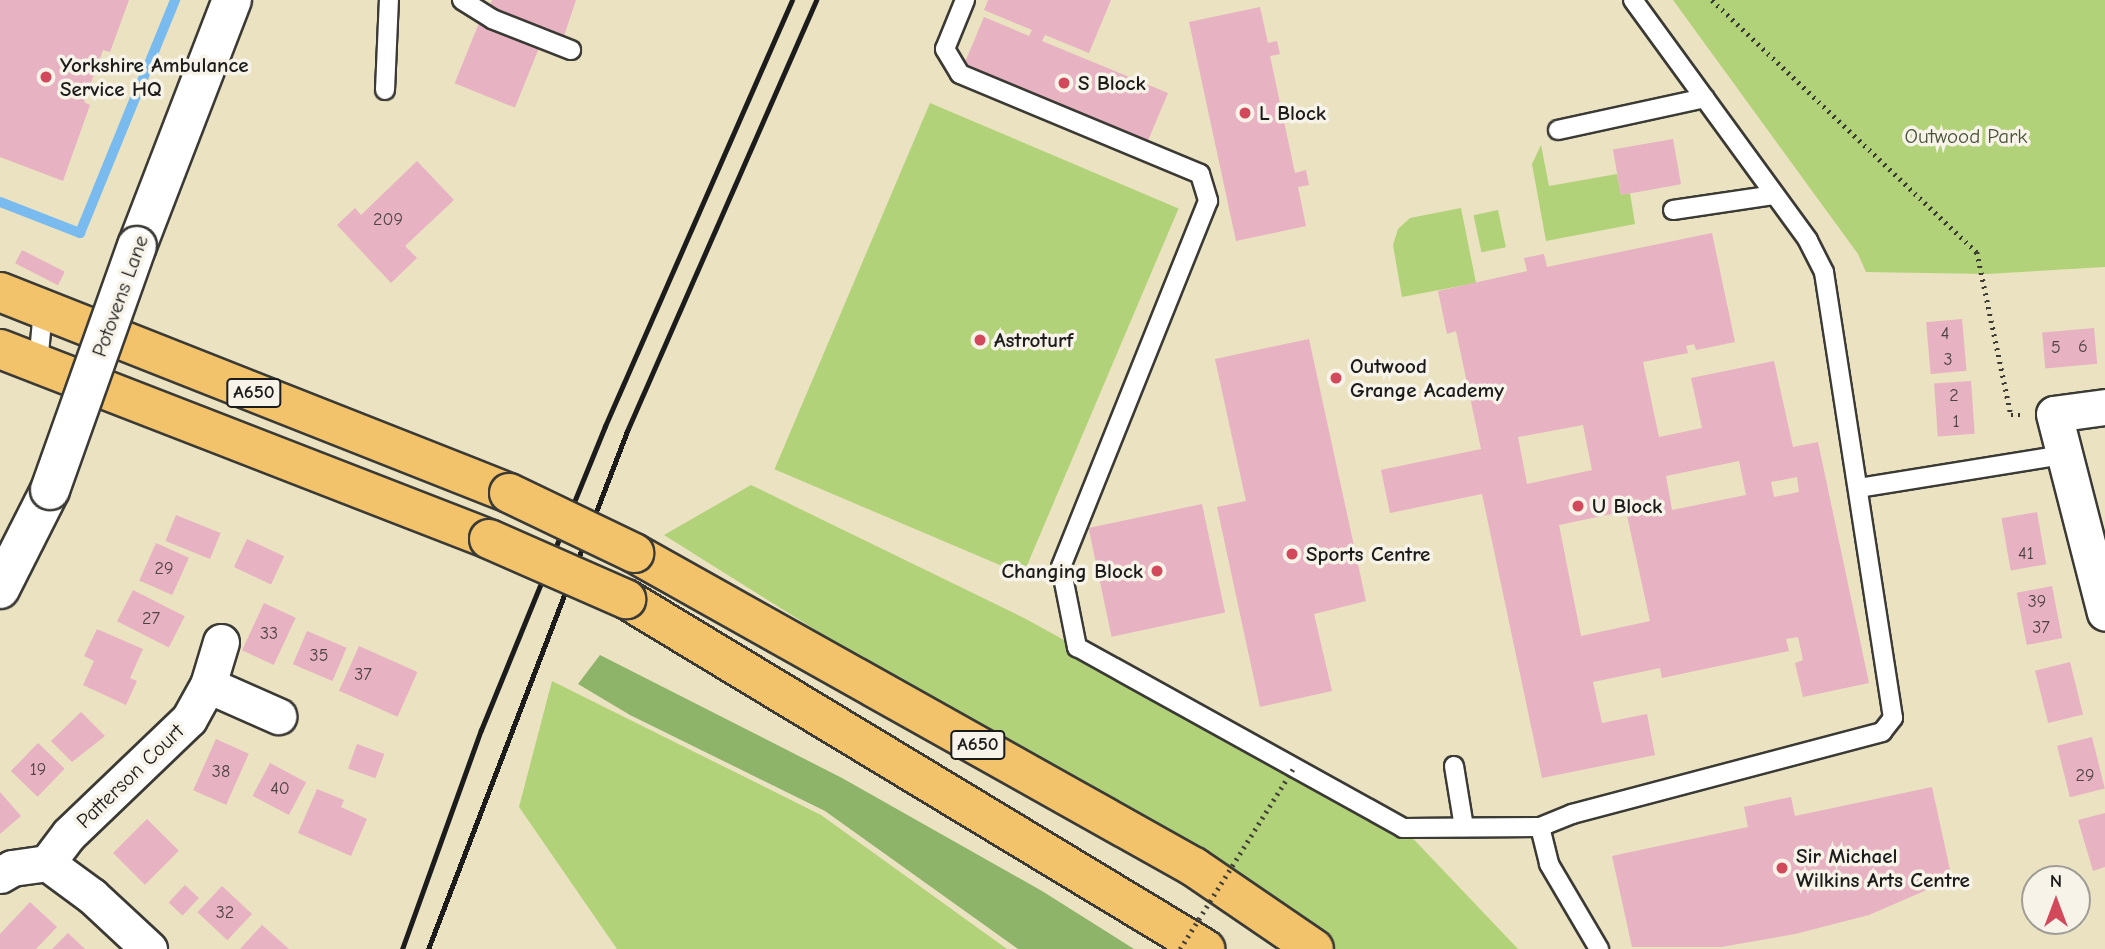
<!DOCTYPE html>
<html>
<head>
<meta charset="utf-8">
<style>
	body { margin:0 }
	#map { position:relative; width:2105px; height:949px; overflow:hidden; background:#eae2c1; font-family:"Comic Neue",sans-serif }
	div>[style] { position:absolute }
	.green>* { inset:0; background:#b2d279; transform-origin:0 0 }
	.forest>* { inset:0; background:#8db469 }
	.stream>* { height:10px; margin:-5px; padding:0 5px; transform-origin:5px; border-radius:5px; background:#79bbee }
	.building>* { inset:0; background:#e7b2c2; transform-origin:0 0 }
	.path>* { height:4.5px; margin-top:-2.25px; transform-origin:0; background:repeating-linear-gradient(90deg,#3b3a35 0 2px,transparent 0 7px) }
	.roads { filter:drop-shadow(2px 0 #3b3a35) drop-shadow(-2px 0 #3b3a35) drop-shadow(0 2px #3b3a35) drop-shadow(0 -2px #3b3a35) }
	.service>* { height:18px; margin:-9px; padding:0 9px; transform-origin:9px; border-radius:9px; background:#fff }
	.minor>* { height:35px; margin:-17.5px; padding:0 17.5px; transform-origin:17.5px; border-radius:17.5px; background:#fff }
	.tertiary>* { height:38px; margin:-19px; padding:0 19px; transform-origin:19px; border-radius:19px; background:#fff }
	.trunk>* { height:38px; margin:-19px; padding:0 19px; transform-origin:19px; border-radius:19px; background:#f2c36a }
	.rail>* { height:5px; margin:-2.5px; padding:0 2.5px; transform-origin:2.5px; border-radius:2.5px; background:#1c1c1c }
	.path-bridge>* { height:4.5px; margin-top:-2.25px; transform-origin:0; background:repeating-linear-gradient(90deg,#3b3a35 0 2px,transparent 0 7px) }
	.bridges { filter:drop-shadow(2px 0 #3b3a35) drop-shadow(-2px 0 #3b3a35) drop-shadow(0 2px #3b3a35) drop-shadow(0 -2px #3b3a35) }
	.tertiary-bridge>* { height:38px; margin:-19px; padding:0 19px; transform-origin:19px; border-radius:19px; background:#fff }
	.trunk-bridge>* { height:38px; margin:-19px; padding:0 19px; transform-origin:19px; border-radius:19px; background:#f2c36a }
	.dots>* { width:19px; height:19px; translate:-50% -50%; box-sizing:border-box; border:4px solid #f7f3e8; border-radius:50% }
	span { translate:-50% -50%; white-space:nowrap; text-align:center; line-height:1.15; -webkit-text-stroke:7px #f7f3e8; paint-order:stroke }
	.number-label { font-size:18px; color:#4f4246 }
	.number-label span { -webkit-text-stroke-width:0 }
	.shield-label span { padding:2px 5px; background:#f7f3e8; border:2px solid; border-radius:5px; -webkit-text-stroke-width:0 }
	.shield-label { font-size:19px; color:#1c1c1c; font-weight:700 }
	.poi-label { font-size:21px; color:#1c1c1c; font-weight:700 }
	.left { translate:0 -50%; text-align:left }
	.right { translate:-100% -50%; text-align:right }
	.park-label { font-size:21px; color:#495338 }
	.street-label { font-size:21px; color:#1c1c1c }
	.north { position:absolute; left:2021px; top:865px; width:70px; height:70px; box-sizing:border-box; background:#f7f3e8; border:2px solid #9f9d96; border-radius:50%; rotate:0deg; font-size:19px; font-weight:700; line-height:28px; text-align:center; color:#1c1c1c }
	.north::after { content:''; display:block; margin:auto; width:24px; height:32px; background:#d1495b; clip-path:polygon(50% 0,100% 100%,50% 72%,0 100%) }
</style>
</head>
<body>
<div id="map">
	<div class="green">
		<i style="clip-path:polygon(1673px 0,2105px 0,2105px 267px,1987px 274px,1866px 272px,1858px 254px)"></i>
		<i style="left:930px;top:103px;width:270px;height:398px;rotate:23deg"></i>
		<i style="clip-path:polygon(1541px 145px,1549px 186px,1617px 174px,1621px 195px,1630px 193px,1635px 224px,1546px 241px,1532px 164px)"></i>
		<i style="clip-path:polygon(1461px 208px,1476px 283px,1402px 297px,1393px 245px,1398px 229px,1410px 218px)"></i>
		<i style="left:1498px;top:210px;width:38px;height:25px;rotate:78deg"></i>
		<i style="clip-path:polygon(751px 485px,1026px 619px,1403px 828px,1518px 949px,1314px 949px,1194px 867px,664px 535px)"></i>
		<i style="clip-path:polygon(552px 681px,821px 815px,1007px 949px,617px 949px,519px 807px)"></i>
	</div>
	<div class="forest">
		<i style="clip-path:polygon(600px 655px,842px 778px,1042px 891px,1134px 949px,1018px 949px,825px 811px,630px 715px,578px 684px)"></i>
	</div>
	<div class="stream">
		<i style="left:0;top:202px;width:86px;rotate:21.2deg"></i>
		<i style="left:80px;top:233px;width:252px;rotate:-67.8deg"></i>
	</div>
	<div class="building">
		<i style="clip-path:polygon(0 0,129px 0,110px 52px,103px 50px,84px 102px,90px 105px,63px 181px,0 157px)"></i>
		<i style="clip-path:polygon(492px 0,576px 0,563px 39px,487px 12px)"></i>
		<i style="clip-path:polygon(988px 0,1111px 0,1089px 53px,1045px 35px,1042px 41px,1168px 93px,1144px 150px,960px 74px,984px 17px,1029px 36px,1032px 30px,984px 10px)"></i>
		<i style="clip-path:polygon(1260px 7px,1268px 43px,1277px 41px,1280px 54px,1270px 56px,1295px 173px,1306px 170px,1309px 185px,1298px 187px,1306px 226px,1236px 241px,1189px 22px)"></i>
		<i style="left:479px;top:23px;width:65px;height:65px;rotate:22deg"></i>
		<i style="left:1673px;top:139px;width:46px;height:61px;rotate:80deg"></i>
		<i style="clip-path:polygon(417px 161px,454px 200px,405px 246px,417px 258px,391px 283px,337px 225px,355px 208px,361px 215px)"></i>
		<i style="clip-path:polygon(evenodd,1712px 233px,1735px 342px,1696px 350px,1694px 344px,1686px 346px,1688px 353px,1643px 362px,1659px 437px,1702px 428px,1691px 378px,1774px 361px,1793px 447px,1818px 442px,1869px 683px,1803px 697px,1795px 663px,1803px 660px,1798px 637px,1786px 639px,1789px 651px,1662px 678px,1660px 668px,1593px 682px,1602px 723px,1647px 714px,1655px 755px,1542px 778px,1482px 494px,1390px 513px,1381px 470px,1481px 449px,1456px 331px,1447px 334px,1438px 291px,1527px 271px,1524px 258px,1544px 254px,1547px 267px,1712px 233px,1583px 425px,1592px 470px,1527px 484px,1518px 437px,1583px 425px,1712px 233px,1739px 461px,1746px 495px,1672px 510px,1666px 476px,1739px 461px,1712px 233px,1797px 477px,1799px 492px,1774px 497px,1771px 482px,1797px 477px,1712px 233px,1626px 511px,1650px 621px,1581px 636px,1559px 525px,1626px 511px)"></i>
		<i style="left:22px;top:250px;width:48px;height:15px;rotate:27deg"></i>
		<i style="left:1962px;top:319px;width:52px;height:36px;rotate:85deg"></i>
		<i style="left:2094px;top:328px;width:36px;height:52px;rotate:85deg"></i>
		<i style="clip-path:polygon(1309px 339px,1366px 601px,1314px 614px,1332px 691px,1260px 707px,1217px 507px,1246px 501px,1215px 359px)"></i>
		<i style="left:1971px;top:381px;width:53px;height:37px;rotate:86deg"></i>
		<i style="left:1202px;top:504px;width:111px;height:116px;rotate:78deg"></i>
		<i style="left:2037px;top:512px;width:53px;height:36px;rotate:80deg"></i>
		<i style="left:176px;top:515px;width:48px;height:28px;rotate:22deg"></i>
		<i style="left:247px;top:539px;width:41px;height:31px;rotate:25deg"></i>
		<i style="left:156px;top:543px;width:36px;height:41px;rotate:24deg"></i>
		<i style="left:2052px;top:586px;width:53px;height:36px;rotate:79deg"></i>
		<i style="left:133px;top:590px;width:58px;height:35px;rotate:27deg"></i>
		<i style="left:264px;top:603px;width:35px;height:52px;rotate:25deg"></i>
		<i style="clip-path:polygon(97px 629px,143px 649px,130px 678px,137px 681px,126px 705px,83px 685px,94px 661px,84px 656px)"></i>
		<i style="left:307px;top:631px;width:43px;height:36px;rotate:23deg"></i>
		<i style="left:359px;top:646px;width:64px;height:49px;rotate:24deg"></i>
		<i style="left:2070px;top:662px;width:54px;height:36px;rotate:76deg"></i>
		<i style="clip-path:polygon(81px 712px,105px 736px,72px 762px,51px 741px)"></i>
		<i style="left:2092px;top:737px;width:53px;height:36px;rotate:76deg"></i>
		<i style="left:216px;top:739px;width:36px;height:56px;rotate:24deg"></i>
		<i style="left:38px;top:743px;width:37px;height:39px;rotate:44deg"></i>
		<i style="left:357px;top:744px;width:29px;height:26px;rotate:20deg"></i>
		<i style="left:270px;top:763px;width:41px;height:37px;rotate:28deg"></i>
		<i style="clip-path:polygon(1932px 787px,1952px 879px,1869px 915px,1795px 934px,1721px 947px,1632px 947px,1612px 856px,1748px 827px,1744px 807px,1791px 797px,1795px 816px)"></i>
		<i style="clip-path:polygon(317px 789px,344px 800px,341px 807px,367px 819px,351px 856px,298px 833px)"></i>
		<i style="clip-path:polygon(0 792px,21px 816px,0 834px)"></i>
		<i style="clip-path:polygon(2105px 813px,2105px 867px,2093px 871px,2078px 820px)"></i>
		<i style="left:147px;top:819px;width:45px;height:48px;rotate:45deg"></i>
		<i style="left:185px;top:885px;width:19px;height:24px;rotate:43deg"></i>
		<i style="left:222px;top:886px;width:41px;height:36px;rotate:43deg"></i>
		<i style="clip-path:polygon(30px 902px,57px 927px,36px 949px,0 949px,0 934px)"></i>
		<i style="clip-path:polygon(262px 925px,289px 949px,240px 949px)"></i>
		<i style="clip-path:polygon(68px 933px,85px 949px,52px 949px)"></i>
	</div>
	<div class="path">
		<i style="left:1712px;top:0;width:366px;rotate:43.6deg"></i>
		<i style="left:1977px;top:252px;width:167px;rotate:78.2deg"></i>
		<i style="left:2011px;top:415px;width:12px"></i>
	</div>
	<div class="roads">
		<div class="service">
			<i style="left:462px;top:0;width:36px;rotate:32deg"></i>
			<i style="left:492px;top:19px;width:85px;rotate:21.4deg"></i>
			<i style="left:965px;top:0;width:53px;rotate:112.2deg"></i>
			<i style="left:945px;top:49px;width:29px;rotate:59deg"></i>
			<i style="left:960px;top:74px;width:260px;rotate:22.6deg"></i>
			<i style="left:1200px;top:174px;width:28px;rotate:73deg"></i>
			<i style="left:1208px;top:201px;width:394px;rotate:111.9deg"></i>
			<i style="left:1061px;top:567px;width:82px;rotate:78.7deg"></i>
			<i style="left:1077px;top:647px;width:373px;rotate:29deg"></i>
			<i style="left:1403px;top:828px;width:137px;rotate:-0.4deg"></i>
			<i style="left:1540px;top:827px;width:35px;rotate:-22deg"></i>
			<i style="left:1572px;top:814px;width:321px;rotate:-14.8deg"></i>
			<i style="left:1882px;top:732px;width:18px;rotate:-52deg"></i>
			<i style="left:1893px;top:718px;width:451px;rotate:-98.8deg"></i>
			<i style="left:1824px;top:272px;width:36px;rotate:-117deg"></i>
			<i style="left:1808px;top:240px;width:297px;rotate:-126.1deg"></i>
			<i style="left:385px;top:90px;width:90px;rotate:-87.5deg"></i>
			<i style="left:1558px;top:130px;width:150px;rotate:-12.3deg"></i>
			<i style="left:1673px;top:210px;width:103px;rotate:-8.4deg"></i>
			<i style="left:38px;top:364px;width:54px;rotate:-84.7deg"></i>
			<i style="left:1859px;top:488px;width:206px;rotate:-9.2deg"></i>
			<i style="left:1454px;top:766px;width:62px;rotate:80.7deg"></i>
			<i style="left:1540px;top:827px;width:38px;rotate:76deg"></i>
			<i style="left:1549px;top:864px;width:99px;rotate:59.5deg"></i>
		</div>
		<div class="minor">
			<i style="left:2105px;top:407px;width:51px;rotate:172.2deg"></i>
			<i style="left:2054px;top:414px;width:205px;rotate:75.6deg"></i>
			<i style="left:208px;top:685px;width:77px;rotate:23.9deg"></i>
			<i style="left:47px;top:863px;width:56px;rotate:36.3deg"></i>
			<i style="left:92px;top:896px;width:78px;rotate:42.9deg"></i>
			<i style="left:0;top:875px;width:14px;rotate:-30deg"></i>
			<i style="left:12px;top:868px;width:35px;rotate:-8deg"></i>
			<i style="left:47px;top:863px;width:36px;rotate:-53deg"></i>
			<i style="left:69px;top:834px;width:166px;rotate:-43.8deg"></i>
			<i style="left:189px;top:719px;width:39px;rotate:-61deg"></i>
			<i style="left:208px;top:685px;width:45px;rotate:-73.2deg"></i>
		</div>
		<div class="tertiary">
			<i style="left:137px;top:246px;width:264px;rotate:-68.9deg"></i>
			<i style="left:0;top:589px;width:111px;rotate:-63.2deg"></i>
		</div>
		<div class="trunk">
			<i style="left:0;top:292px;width:547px;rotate:21.55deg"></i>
			<i style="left:0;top:349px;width:525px;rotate:21.23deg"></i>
			<i style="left:634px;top:553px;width:642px;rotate:29.28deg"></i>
			<i style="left:1194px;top:867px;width:145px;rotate:34.3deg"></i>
			<i style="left:626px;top:599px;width:677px;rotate:31.15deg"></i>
		</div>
	</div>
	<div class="rail">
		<i style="left:402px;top:949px;width:233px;rotate:-70.2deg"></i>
		<i style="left:481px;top:730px;width:328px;rotate:-67.8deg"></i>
		<i style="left:605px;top:426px;width:465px;rotate:-66.3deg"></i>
		<i style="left:428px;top:949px;width:555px;rotate:-68.98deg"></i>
		<i style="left:627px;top:431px;width:471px;rotate:-66.3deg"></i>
	</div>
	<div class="path-bridge">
		<i style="left:1180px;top:949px;width:215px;rotate:-57.9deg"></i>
	</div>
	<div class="bridges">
		<div class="tertiary-bridge">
			<i style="left:50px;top:490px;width:259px;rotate:-70.4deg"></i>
		</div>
		<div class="trunk-bridge">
			<i style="left:509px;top:493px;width:139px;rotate:25.6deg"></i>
			<i style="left:489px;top:539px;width:150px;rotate:23.7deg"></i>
		</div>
	</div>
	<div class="dots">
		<i style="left:46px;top:77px;background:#d1495b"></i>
		<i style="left:1064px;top:83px;background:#d1495b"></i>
		<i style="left:1245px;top:113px;background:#d1495b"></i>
		<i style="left:980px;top:340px;background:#d1495b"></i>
		<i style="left:1336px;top:378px;background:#d1495b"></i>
		<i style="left:1578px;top:506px;background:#d1495b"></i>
		<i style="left:1292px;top:554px;background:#d1495b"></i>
		<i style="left:1157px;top:571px;background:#d1495b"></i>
		<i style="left:1782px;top:868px;background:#d1495b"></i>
	</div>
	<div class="number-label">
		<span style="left:388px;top:220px">209</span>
		<span style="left:1945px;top:334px">4</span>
		<span style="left:2083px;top:347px">6</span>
		<span style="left:2056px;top:348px">5</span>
		<span style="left:1948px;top:360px">3</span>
		<span style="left:1954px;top:396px">2</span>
		<span style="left:1956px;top:422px">1</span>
		<span style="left:2026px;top:554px">41</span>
		<span style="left:164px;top:569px">29</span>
		<span style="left:2037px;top:602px">39</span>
		<span style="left:151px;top:619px">27</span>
		<span style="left:2041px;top:628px">37</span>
		<span style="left:269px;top:634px">33</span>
		<span style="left:319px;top:656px">35</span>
		<span style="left:363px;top:675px">37</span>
		<span style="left:38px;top:770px">19</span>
		<span style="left:221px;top:772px">38</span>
		<span style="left:2085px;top:776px">29</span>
		<span style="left:280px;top:789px">40</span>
		<span style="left:225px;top:913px">32</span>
	</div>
	<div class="shield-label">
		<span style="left:254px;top:393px">A650</span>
		<span style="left:978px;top:745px">A650</span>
	</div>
	<div class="poi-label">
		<span class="left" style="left:60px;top:77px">Yorkshire Ambulance<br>Service HQ</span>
		<span class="left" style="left:1078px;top:83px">S Block</span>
		<span class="left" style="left:1259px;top:113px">L Block</span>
		<span class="left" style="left:994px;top:340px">Astroturf</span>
		<span class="left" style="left:1350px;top:378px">Outwood<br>Grange Academy</span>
		<span class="left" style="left:1592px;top:506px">U Block</span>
		<span class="left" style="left:1306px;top:554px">Sports Centre</span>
		<span class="right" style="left:1143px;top:571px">Changing Block</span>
		<span class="left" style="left:1796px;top:868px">Sir Michael<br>Wilkins Arts Centre</span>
	</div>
	<div class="park-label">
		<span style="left:1966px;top:136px">Outwood Park</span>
	</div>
	<div class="street-label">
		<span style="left:120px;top:296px;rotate:-70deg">Potovens Lane</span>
		<span style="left:130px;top:776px;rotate:-44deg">Patterson Court</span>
	</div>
	<div class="north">N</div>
</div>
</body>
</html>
